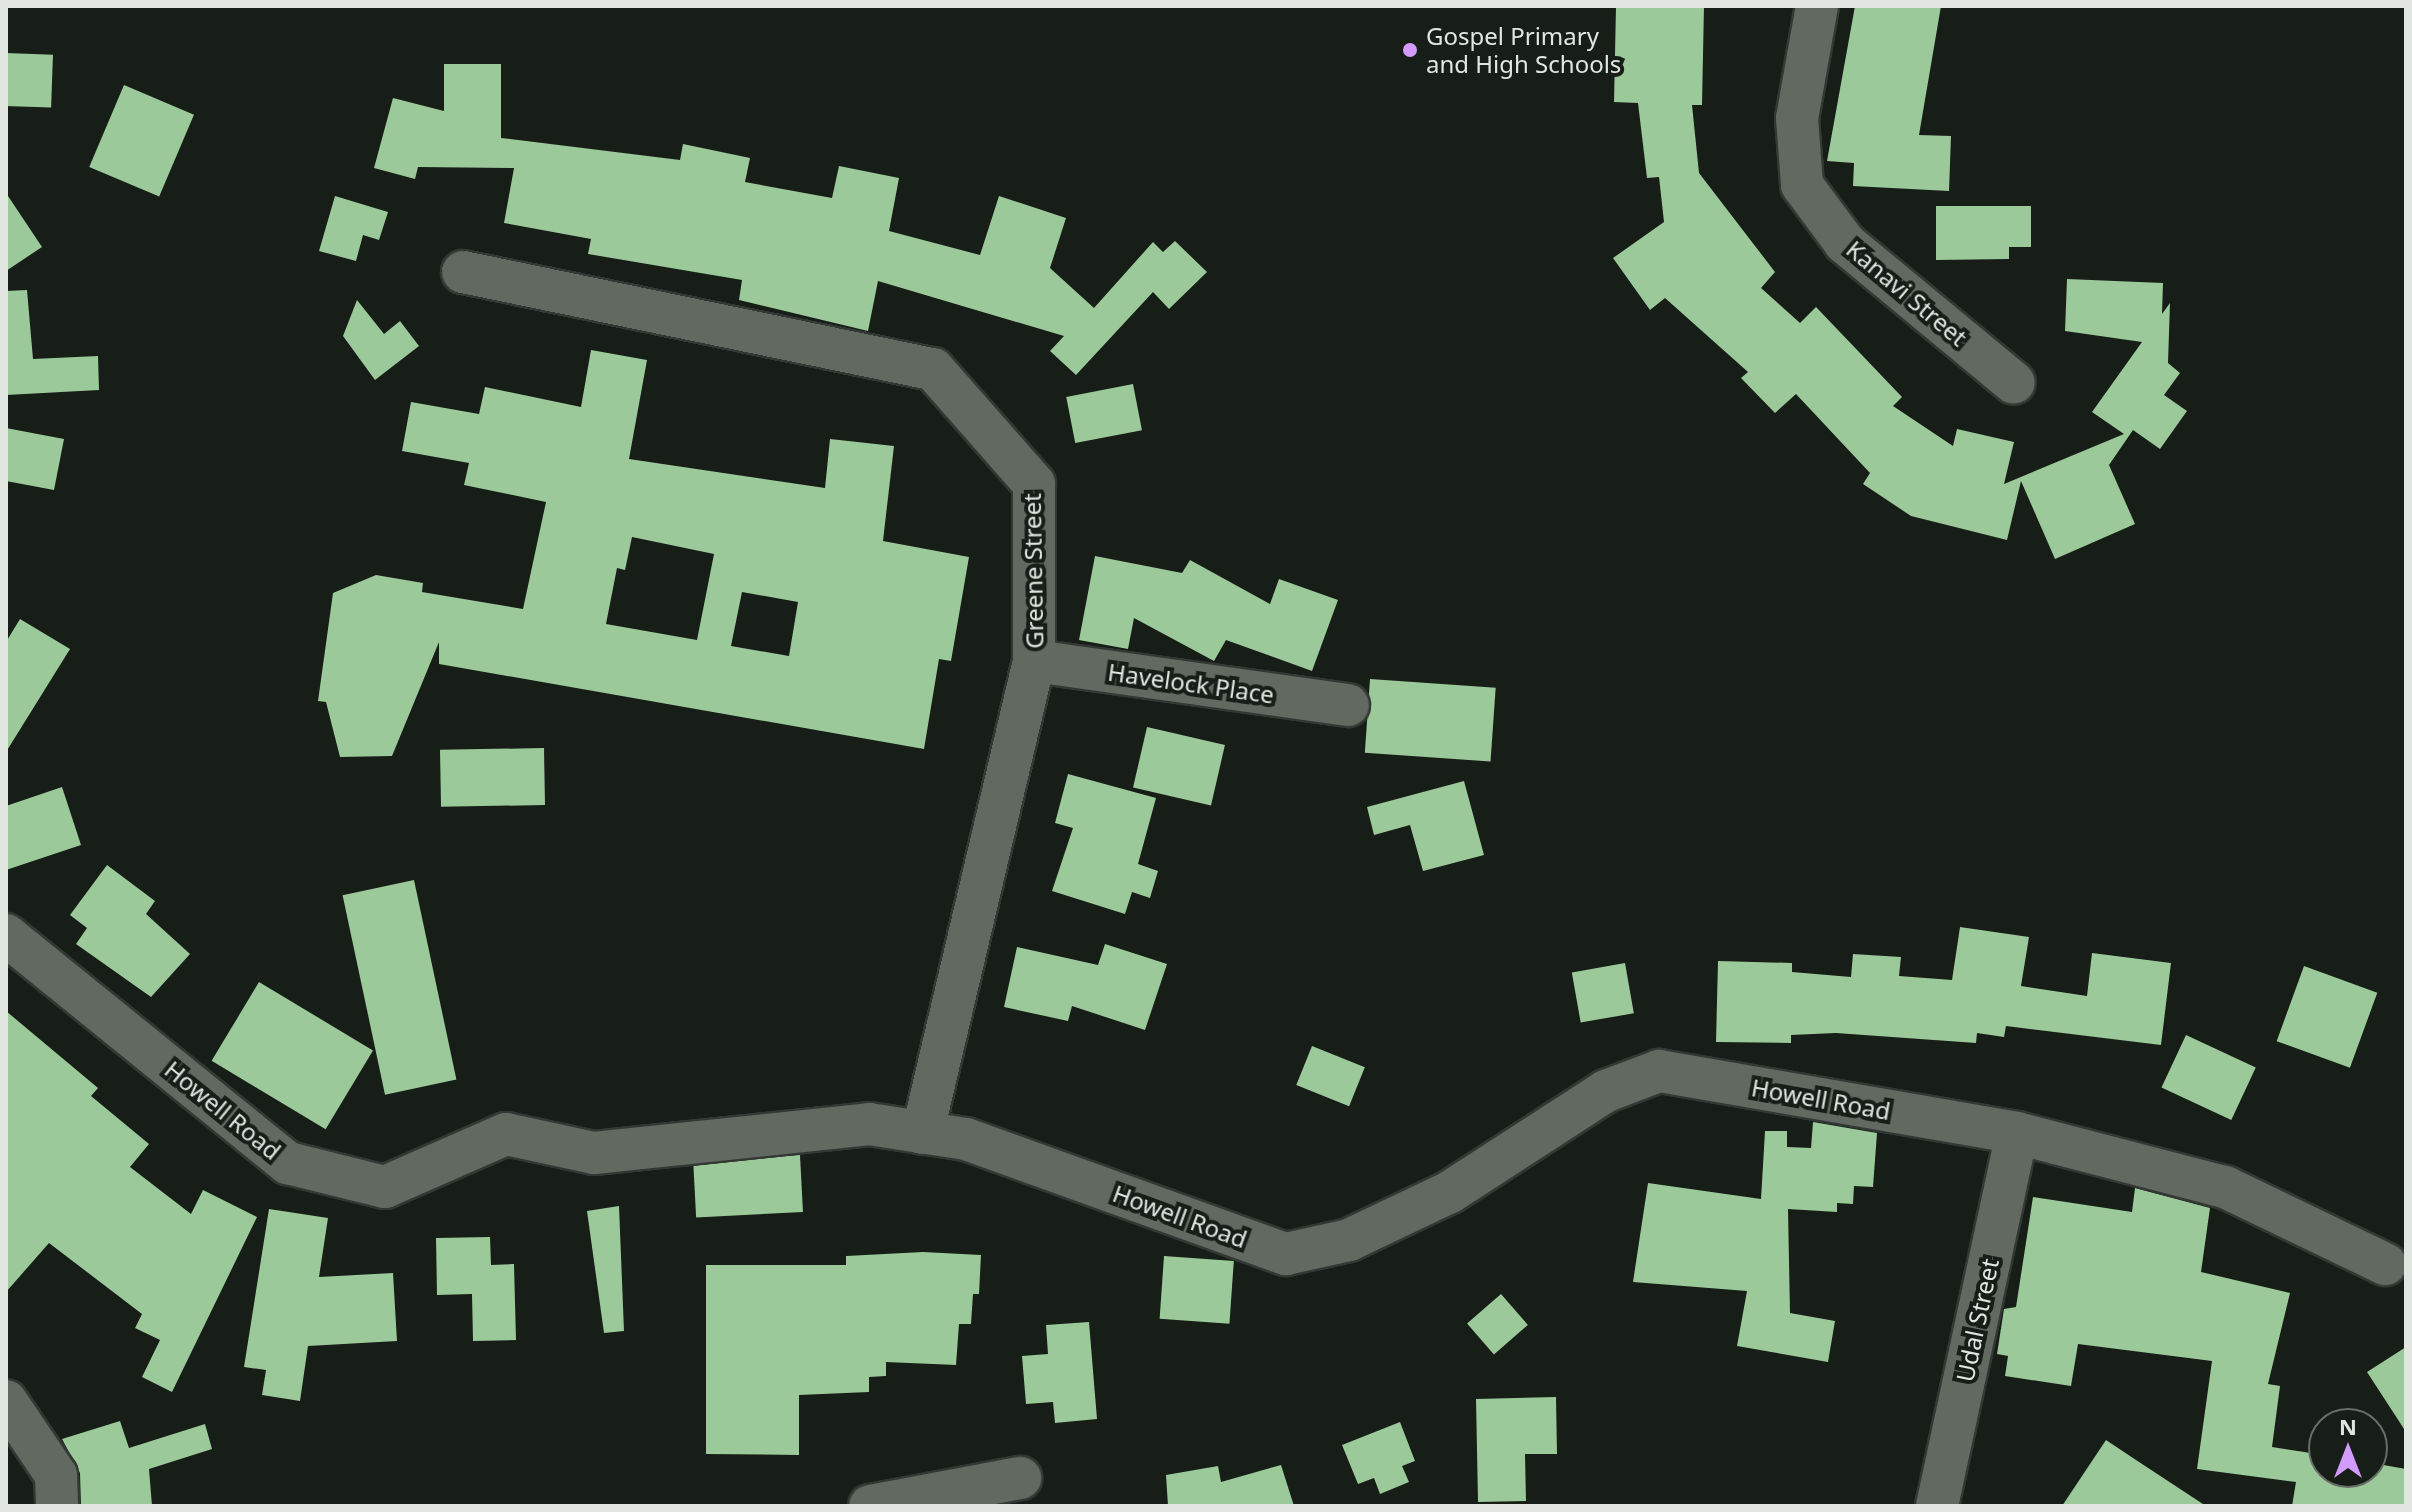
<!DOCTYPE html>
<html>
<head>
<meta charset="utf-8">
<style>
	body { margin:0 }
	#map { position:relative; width:2412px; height:1512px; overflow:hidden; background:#171d17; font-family:"Noto Sans",sans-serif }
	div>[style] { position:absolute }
	.building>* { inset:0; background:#9bc99a; transform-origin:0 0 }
	.roads { filter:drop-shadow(2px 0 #343834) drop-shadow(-2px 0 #343834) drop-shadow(0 2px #343834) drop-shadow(0 -2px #343834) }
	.street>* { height:42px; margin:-21px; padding:0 21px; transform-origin:21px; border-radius:21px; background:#616961 }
	.dots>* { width:22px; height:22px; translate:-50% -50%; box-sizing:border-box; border:4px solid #171d17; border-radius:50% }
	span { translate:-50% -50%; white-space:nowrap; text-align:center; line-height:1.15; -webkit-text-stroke:8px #171d17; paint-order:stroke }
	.poi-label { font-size:24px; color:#e1e6e1 }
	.left { translate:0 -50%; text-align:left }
	.street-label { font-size:24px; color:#e1e6e1 }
	.frame { position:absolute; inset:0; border:8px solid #e1e6e1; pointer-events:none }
	.north { position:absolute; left:2308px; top:1408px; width:80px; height:80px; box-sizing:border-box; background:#171d17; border:2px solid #686d68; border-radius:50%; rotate:0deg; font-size:22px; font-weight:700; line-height:32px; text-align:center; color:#e1e6e1 }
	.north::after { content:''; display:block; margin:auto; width:28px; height:36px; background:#d39cfc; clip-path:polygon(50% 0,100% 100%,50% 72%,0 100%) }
</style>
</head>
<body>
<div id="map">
	<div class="building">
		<i style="clip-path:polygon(1616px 6px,1704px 6px,1702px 105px,1692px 105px,1699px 173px,1775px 272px,1761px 288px,1800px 323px,1816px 307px,1902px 397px,1893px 406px,1953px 446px,1957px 429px,2014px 442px,2004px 484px,2124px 434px,2092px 412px,2142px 342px,2065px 331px,2067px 279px,2163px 283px,2162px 314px,2170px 303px,2168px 363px,2180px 373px,2164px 395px,2187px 411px,2160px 449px,2133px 430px,2109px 465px,2135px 524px,2055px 559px,2021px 481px,2007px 540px,1911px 516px,1863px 484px,1870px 473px,1796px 394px,1775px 413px,1741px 378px,1748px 372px,1665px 298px,1650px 310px,1613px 258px,1664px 222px,1659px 177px,1647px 178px,1638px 103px,1614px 102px)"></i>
		<i style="clip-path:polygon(1855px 6px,1941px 6px,1919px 135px,1951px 136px,1949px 191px,1853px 186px,1854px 163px,1827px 161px)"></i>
		<i style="left:6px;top:53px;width:47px;height:53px;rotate:2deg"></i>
		<i style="clip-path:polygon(444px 64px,501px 64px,501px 138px,680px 160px,683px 144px,750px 158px,745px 182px,832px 198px,839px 166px,899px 178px,889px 231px,980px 255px,999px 196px,1066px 218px,1050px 268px,1094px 308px,1153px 242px,1163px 252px,1175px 241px,1207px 272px,1169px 309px,1153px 292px,1076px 375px,1050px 351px,1064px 336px,878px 281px,868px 331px,739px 300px,742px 280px,588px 254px,591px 239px,504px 223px,514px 168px,418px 167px,415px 179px,374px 168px,393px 98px,444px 111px)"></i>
		<i style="left:124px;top:85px;width:76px;height:89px;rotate:23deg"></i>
		<i style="clip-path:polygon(6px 193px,42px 247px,6px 271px)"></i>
		<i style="clip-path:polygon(335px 196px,388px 212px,379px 240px,363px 235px,356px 261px,319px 251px)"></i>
		<i style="clip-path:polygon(1936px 206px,2031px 206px,2031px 247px,2009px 247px,2009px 259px,1936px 260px)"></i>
		<i style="clip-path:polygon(27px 290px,33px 359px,98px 356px,99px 390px,6px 395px,6px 291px)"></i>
		<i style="clip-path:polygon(357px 300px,384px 334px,400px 321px,419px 346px,375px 380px,343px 336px)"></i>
		<i style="clip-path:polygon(evenodd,591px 350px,647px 360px,629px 459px,825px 488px,830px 439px,894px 446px,883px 541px,969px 557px,951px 661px,939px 659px,924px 749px,439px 664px,439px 642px,392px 756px,340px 757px,326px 702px,318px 701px,333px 593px,376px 575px,423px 583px,422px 592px,523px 609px,546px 502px,464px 485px,469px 463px,402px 451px,411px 402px,479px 414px,485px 387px,581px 407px,591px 350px,632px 537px,714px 554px,697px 640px,606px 624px,617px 568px,625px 570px,632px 537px,591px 350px,742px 592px,798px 602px,789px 656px,731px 646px,742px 592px)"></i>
		<i style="left:1133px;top:384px;width:47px;height:68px;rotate:79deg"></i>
		<i style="clip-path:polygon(6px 428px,64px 439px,54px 490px,6px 481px)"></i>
		<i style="clip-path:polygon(1095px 556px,1182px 573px,1190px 560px,1270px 604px,1279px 579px,1338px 600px,1312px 671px,1226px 640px,1214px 661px,1134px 618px,1128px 649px,1079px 640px)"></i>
		<i style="clip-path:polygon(20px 619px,70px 649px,6px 752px,6px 642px)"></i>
		<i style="left:1370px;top:679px;width:126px;height:74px;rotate:4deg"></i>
		<i style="left:1147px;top:727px;width:80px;height:62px;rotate:13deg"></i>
		<i style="left:544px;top:748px;width:57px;height:104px;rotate:89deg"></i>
		<i style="clip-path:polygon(1068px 774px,1156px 798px,1138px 864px,1158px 871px,1150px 898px,1132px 892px,1125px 914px,1052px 891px,1073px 828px,1055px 823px)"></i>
		<i style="clip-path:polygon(1464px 781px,1484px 855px,1423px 871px,1410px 825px,1374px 835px,1367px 807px)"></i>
		<i style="clip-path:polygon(62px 787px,81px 845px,6px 870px,6px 806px)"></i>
		<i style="clip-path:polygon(107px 865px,155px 901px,146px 914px,190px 954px,151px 997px,76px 944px,87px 928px,70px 915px)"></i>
		<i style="left:414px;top:880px;width:204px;height:73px;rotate:78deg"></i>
		<i style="clip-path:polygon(1960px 927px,2029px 937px,2021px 986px,2087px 996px,2092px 953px,2171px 963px,2161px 1045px,2006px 1026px,2004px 1037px,1977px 1033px,1976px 1043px,1836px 1033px,1791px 1035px,1791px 1043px,1716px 1042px,1718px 961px,1792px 963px,1792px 972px,1851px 977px,1853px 954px,1901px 957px,1899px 976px,1952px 980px)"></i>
		<i style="clip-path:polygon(1105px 944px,1167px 964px,1145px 1030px,1072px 1006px,1068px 1021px,1004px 1007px,1017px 947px,1098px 965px)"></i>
		<i style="left:1625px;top:963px;width:51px;height:54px;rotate:80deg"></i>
		<i style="left:2304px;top:966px;width:78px;height:80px;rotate:20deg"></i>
		<i style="left:259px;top:982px;width:133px;height:92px;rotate:31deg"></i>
		<i style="clip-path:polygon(6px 1011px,98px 1088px,91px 1096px,149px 1144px,130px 1167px,191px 1214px,203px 1190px,257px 1217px,172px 1392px,142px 1377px,160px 1340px,135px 1328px,142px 1314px,49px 1243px,6px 1292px)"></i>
		<i style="left:2186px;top:1035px;width:77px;height:58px;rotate:25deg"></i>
		<i style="left:1312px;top:1046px;width:57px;height:42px;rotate:22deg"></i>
		<i style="clip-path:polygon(1813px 1122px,1877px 1133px,1873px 1187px,1854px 1186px,1853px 1204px,1837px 1203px,1837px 1212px,1788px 1209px,1790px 1313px,1835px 1321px,1828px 1362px,1737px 1346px,1747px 1291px,1633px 1282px,1648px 1183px,1761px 1199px,1765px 1131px,1787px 1131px,1787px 1147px,1811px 1148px)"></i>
		<i style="left:800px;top:1155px;width:57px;height:107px;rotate:87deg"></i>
		<i style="clip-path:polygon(2135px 1188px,2210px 1208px,2201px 1272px,2290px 1293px,2268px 1384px,2280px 1386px,2272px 1447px,2324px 1455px,2324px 1472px,2372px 1472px,2372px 1463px,2406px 1469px,2406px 1506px,2292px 1506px,2296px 1482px,2197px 1469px,2212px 1361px,2078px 1344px,2071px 1386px,2005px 1376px,2008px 1356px,1997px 1354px,2004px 1309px,2016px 1307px,2033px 1197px,2132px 1212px)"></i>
		<i style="clip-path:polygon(619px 1206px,624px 1331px,604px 1333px,587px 1211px)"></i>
		<i style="clip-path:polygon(269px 1209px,328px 1218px,319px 1277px,393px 1273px,397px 1341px,308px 1346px,300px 1401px,262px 1395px,266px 1370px,244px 1367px)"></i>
		<i style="clip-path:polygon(490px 1237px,491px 1265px,514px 1264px,516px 1340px,473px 1341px,472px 1294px,437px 1295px,436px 1238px)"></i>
		<i style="clip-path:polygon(923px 1252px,981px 1255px,979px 1294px,973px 1294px,971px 1324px,959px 1324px,956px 1365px,886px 1362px,886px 1376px,869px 1377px,869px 1392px,799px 1395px,799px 1455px,706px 1454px,706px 1265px,846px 1265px,846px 1256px)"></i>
		<i style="left:1164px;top:1256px;width:70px;height:63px;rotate:4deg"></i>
		<i style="left:1501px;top:1294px;width:41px;height:45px;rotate:49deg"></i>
		<i style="clip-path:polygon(1089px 1322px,1097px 1419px,1055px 1423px,1053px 1402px,1026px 1404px,1022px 1356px,1048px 1354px,1046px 1325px)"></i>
		<i style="clip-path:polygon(2406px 1347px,2406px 1432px,2367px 1372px)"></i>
		<i style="clip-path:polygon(1556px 1397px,1557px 1454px,1525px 1454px,1526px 1501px,1478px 1502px,1476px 1399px)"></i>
		<i style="clip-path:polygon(120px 1421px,129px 1448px,205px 1424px,212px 1449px,149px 1469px,152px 1506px,81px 1506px,80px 1473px,62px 1439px)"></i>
		<i style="clip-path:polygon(1400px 1422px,1415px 1461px,1402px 1466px,1409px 1482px,1380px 1494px,1374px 1478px,1358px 1484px,1342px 1445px)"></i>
		<i style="clip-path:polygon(2106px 1440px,2136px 1460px,2206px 1506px,2062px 1506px)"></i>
		<i style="clip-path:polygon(1281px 1465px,1294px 1506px,1168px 1506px,1166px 1475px,1218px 1466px,1221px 1482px)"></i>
	</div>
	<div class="roads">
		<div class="street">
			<i style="left:1817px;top:6px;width:114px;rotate:100.1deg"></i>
			<i style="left:1797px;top:118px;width:67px;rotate:85.7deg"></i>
			<i style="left:1802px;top:185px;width:72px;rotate:53.4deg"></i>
			<i style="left:1845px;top:243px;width:219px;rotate:39.6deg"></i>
			<i style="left:463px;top:272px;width:480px;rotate:11.7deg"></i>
			<i style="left:933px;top:369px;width:153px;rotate:48.7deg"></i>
			<i style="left:1034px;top:484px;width:177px;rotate:90deg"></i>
			<i style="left:1034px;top:661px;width:485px;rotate:103.3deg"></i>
			<i style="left:1034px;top:661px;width:317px;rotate:8deg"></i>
			<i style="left:6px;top:935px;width:363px;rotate:39deg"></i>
			<i style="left:288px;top:1163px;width:100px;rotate:13.9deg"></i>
			<i style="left:385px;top:1187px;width:132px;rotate:-23.7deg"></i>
			<i style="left:506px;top:1134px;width:90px;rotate:12.2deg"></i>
			<i style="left:594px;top:1153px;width:277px;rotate:-6deg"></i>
			<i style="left:869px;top:1124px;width:98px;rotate:8.8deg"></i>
			<i style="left:966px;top:1139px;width:340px;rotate:19.8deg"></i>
			<i style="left:1286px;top:1254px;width:65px;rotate:-12.5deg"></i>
			<i style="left:1349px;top:1240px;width:112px;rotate:-25.4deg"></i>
			<i style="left:1450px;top:1192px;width:186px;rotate:-32.9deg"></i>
			<i style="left:1606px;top:1091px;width:57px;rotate:-20.7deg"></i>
			<i style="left:1659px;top:1071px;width:363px;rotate:9.8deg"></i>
			<i style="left:2017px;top:1133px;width:215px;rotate:14.6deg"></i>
			<i style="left:2225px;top:1187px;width:178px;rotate:25.7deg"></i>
			<i style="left:6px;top:1401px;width:89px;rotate:56deg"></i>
			<i style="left:56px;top:1475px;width:31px;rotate:88deg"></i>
			<i style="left:870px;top:1506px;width:153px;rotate:-10.6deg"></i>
			<i style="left:1937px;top:1506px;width:381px;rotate:-77.9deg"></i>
		</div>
	</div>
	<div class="dots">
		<i style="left:1410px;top:50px;background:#d39cfc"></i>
	</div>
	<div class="poi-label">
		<span class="left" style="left:1426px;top:50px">Gospel Primary<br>and High Schools</span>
	</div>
	<div class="street-label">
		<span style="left:1907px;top:293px;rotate:40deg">Kanavi Street</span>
		<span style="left:1033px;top:571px;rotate:-91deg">Greene Street</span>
		<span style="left:1191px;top:683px;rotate:8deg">Havelock Place</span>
		<span style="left:1821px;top:1099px;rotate:10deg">Howell Road</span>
		<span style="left:223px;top:1110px;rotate:39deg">Howell Road</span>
		<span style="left:1180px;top:1216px;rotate:20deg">Howell Road</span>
		<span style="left:1977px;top:1320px;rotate:-78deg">Udal Street</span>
	</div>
	<div class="frame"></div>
	<div class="north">N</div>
</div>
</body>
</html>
